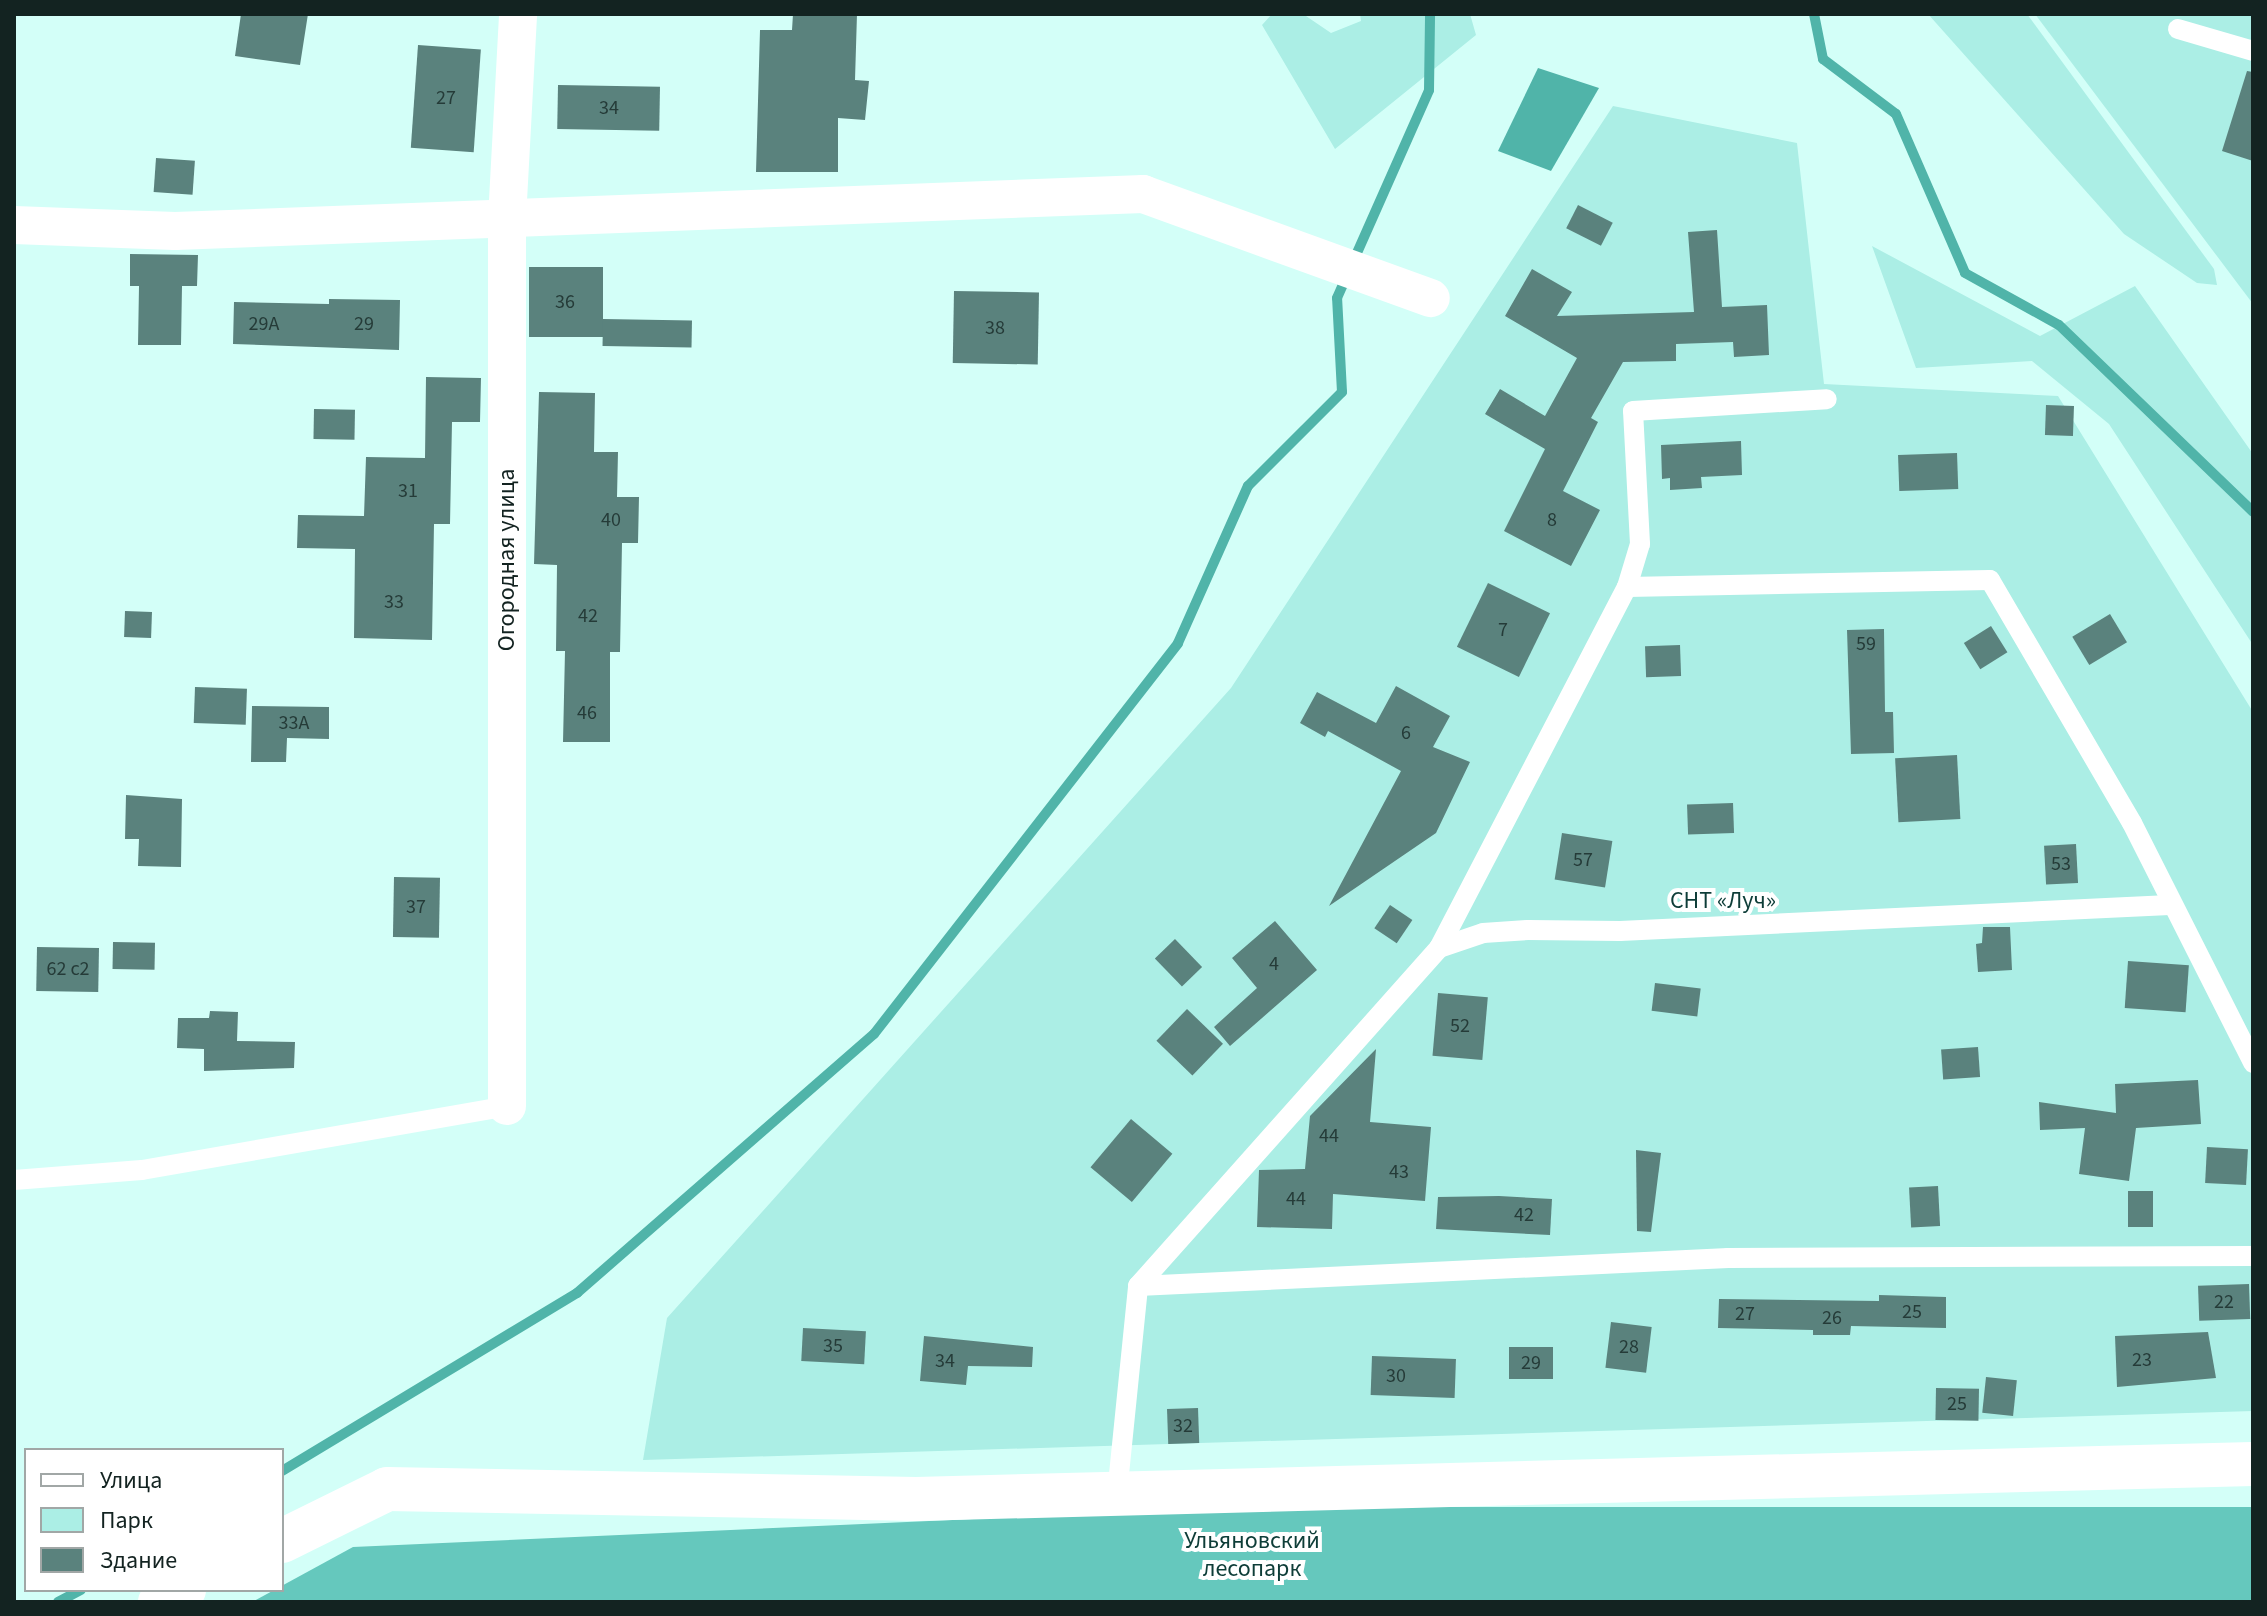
<!DOCTYPE html>
<html>
<head>
<meta charset="utf-8">
<style>
	body { margin:0 }
	#map { position:relative; width:2267px; height:1616px; overflow:hidden; background:#d3fff8; font-family:"Source Sans 3",sans-serif }
	div>[style] { position:absolute }
	.green>* { inset:0; background:#abeee5 }
	.forest>* { inset:0; background:#65c8bd }
	.water>* { inset:0; background:#50b4a9 }
	.stream>* { height:10px; margin:-5px; padding:0 5px; transform-origin:5px; border-radius:5px; background:#50b4a9 }
	.building>* { inset:0; background:#5a827d; transform-origin:0 0 }
	.lane>* { height:20px; margin:-10px; padding:0 10px; transform-origin:10px; border-radius:10px; background:#fff }
	.street>* { height:38px; margin:-19px; padding:0 19px; transform-origin:19px; border-radius:19px; background:#fff }
	.secondary>* { height:44px; margin:-22px; padding:0 22px; transform-origin:22px; border-radius:22px; background:#fff }
	span { translate:-50% -50%; white-space:nowrap; text-align:center; line-height:1.15; -webkit-text-stroke:8px #fff; paint-order:stroke }
	.number-label { font-size:20px; color:#253b38 }
	.number-label span { -webkit-text-stroke-width:0 }
	.street-label { font-size:24px; color:#132321 }
	.park-label { font-size:24px; color:#0e3d38 }
	.frame { position:absolute; inset:0; border:16px solid #132321; pointer-events:none }
	.legend { position:absolute; left:24px; top:1448px; width:260px; height:144px; box-sizing:border-box; background:#fff; border:2px solid #a1a7a6; margin:0; padding:10px 14px; list-style:none; font-size:24px; color:#132321 }
	.legend li { display:flex; align-items:center; gap:16px; height:40px }
	.legend b { width:40px; border:2px solid #a1a7a6 }
</style>
</head>
<body>
<div id="map">
	<div class="green">
		<i style="clip-path:polygon(1272px 14px,1303px 14px,1331px 33px,1361px 21px,1360px 14px,1470px 14px,1476px 35px,1335px 149px,1262px 25px)"></i>
		<i style="clip-path:polygon(1928px 14px,2027px 14px,2214px 269px,2217px 285px,2197px 283px,2124px 234px)"></i>
		<i style="clip-path:polygon(2035px 14px,2253px 14px,2253px 304px)"></i>
		<i style="clip-path:polygon(1613px 106px,1797px 143px,1824px 384px,2058px 396px,2253px 712px,2253px 1411px,643px 1460px,667px 1318px,1231px 688px)"></i>
		<i style="clip-path:polygon(1872px 246px,2040px 336px,2135px 286px,2253px 454px,2253px 645px,2109px 424px,2032px 361px,1916px 368px)"></i>
	</div>
	<div class="forest">
		<i style="clip-path:polygon(1239px 1507px,2253px 1507px,2253px 1602px,252px 1602px,353px 1547px)"></i>
	</div>
	<div class="water">
		<i style="clip-path:polygon(1538px 68px,1599px 88px,1551px 171px,1498px 151px)"></i>
	</div>
	<div class="stream">
		<i style="left:1814px;top:14px;width:46px;rotate:78.7deg"></i>
		<i style="left:1823px;top:59px;width:91px;rotate:37deg"></i>
		<i style="left:1896px;top:114px;width:173px;rotate:66.5deg"></i>
		<i style="left:1965px;top:273px;width:107px;rotate:29deg"></i>
		<i style="left:2059px;top:325px;width:269px;rotate:43.9deg"></i>
		<i style="left:282px;top:1471px;width:345px;rotate:-31.1deg"></i>
		<i style="left:577px;top:1293px;width:394px;rotate:-41.1deg"></i>
		<i style="left:874px;top:1034px;width:495px;rotate:-52.1deg"></i>
		<i style="left:1178px;top:643px;width:172px;rotate:-66deg"></i>
		<i style="left:1248px;top:486px;width:133px;rotate:-45deg"></i>
		<i style="left:1342px;top:392px;width:94px;rotate:-93deg"></i>
		<i style="left:1337px;top:298px;width:227px;rotate:-66.1deg"></i>
		<i style="left:1429px;top:90px;width:76px;rotate:-89.2deg"></i>
		<i style="left:58px;top:1602px;width:26px;rotate:-28deg"></i>
	</div>
	<div class="building">
		<i style="clip-path:polygon(241px 14px,308px 14px,300px 65px,235px 56px)"></i>
		<i style="clip-path:polygon(793px 14px,857px 14px,855px 80px,869px 81px,865px 120px,838px 118px,838px 172px,756px 172px,760px 30px,792px 30px)"></i>
		<i style="left:418px;top:45px;width:63px;height:103px;rotate:4deg"></i>
		<i style="clip-path:polygon(2247px 71px,2253px 72px,2253px 161px,2222px 151px)"></i>
		<i style="left:558px;top:85px;width:102px;height:44px;rotate:1deg"></i>
		<i style="left:156px;top:158px;width:39px;height:34px;rotate:4deg"></i>
		<i style="left:1578px;top:205px;width:39px;height:26px;rotate:27deg"></i>
		<i style="clip-path:polygon(1717px 230px,1722px 307px,1767px 305px,1769px 355px,1734px 357px,1733px 342px,1676px 344px,1676px 361px,1623px 362px,1591px 418px,1598px 422px,1563px 491px,1600px 510px,1571px 566px,1504px 531px,1545px 449px,1485px 414px,1500px 389px,1545px 416px,1577px 358px,1505px 316px,1532px 269px,1572px 292px,1557px 316px,1694px 312px,1688px 232px)"></i>
		<i style="clip-path:polygon(130px 254px,198px 255px,197px 286px,182px 286px,181px 345px,138px 345px,139px 286px,130px 286px)"></i>
		<i style="left:529px;top:267px;width:74px;height:70px"></i>
		<i style="left:954px;top:291px;width:85px;height:72px;rotate:1deg"></i>
		<i style="clip-path:polygon(329px 299px,400px 300px,399px 350px,233px 344px,234px 302px,329px 304px)"></i>
		<i style="left:603px;top:319px;width:89px;height:27px;rotate:1deg"></i>
		<i style="clip-path:polygon(426px 377px,481px 378px,480px 422px,452px 422px,450px 524px,434px 524px,432px 640px,354px 638px,355px 549px,297px 548px,298px 515px,364px 516px,366px 457px,425px 458px)"></i>
		<i style="clip-path:polygon(539px 392px,595px 393px,594px 452px,618px 452px,617px 497px,639px 497px,638px 543px,622px 543px,620px 652px,610px 652px,610px 742px,563px 742px,565px 651px,556px 651px,557px 565px,534px 564px)"></i>
		<i style="left:2046px;top:405px;width:28px;height:30px;rotate:2deg"></i>
		<i style="left:314px;top:409px;width:41px;height:30px;rotate:1deg"></i>
		<i style="clip-path:polygon(1741px 441px,1742px 475px,1701px 477px,1702px 488px,1670px 490px,1670px 478px,1662px 479px,1661px 445px)"></i>
		<i style="left:1957px;top:453px;width:36px;height:59px;rotate:88deg"></i>
		<i style="left:1488px;top:583px;width:69px;height:71px;rotate:26deg"></i>
		<i style="left:125px;top:611px;width:27px;height:26px;rotate:2deg"></i>
		<i style="left:2110px;top:614px;width:33px;height:44px;rotate:59deg"></i>
		<i style="left:1991px;top:626px;width:31px;height:32px;rotate:58deg"></i>
		<i style="clip-path:polygon(1884px 629px,1885px 712px,1893px 712px,1894px 753px,1851px 754px,1847px 630px)"></i>
		<i style="left:1680px;top:645px;width:31px;height:35px;rotate:88deg"></i>
		<i style="clip-path:polygon(1396px 686px,1450px 716px,1433px 747px,1470px 762px,1436px 833px,1329px 906px,1401px 771px,1328px 731px,1325px 737px,1300px 723px,1317px 692px,1376px 723px)"></i>
		<i style="left:195px;top:687px;width:52px;height:36px;rotate:2deg"></i>
		<i style="clip-path:polygon(252px 706px,329px 707px,329px 739px,287px 738px,286px 762px,251px 762px)"></i>
		<i style="left:1957px;top:755px;width:64px;height:62px;rotate:87deg"></i>
		<i style="clip-path:polygon(126px 795px,182px 799px,181px 867px,138px 866px,139px 839px,125px 839px)"></i>
		<i style="left:1733px;top:803px;width:30px;height:46px;rotate:88deg"></i>
		<i style="left:1562px;top:833px;width:51px;height:47px;rotate:9deg"></i>
		<i style="left:2076px;top:844px;width:39px;height:32px;rotate:87deg"></i>
		<i style="left:394px;top:877px;width:46px;height:60px;rotate:1deg"></i>
		<i style="left:1390px;top:905px;width:27px;height:28px;rotate:34deg"></i>
		<i style="clip-path:polygon(1275px 921px,1317px 970px,1230px 1046px,1214px 1027px,1257px 988px,1232px 958px)"></i>
		<i style="clip-path:polygon(1983px 927px,2010px 927px,2012px 970px,1978px 972px,1976px 944px,1982px 943px)"></i>
		<i style="left:1175px;top:939px;width:39px;height:28px;rotate:46deg"></i>
		<i style="left:113px;top:942px;width:42px;height:27px;rotate:1deg"></i>
		<i style="left:37px;top:947px;width:62px;height:44px;rotate:1deg"></i>
		<i style="left:2128px;top:961px;width:61px;height:47px;rotate:4deg"></i>
		<i style="left:1655px;top:983px;width:46px;height:28px;rotate:7deg"></i>
		<i style="left:1438px;top:993px;width:50px;height:63px;rotate:5deg"></i>
		<i style="left:1187px;top:1009px;width:50px;height:44px;rotate:44deg"></i>
		<i style="clip-path:polygon(210px 1011px,238px 1012px,237px 1041px,295px 1042px,294px 1068px,204px 1071px,204px 1049px,177px 1048px,178px 1018px,209px 1018px)"></i>
		<i style="left:1978px;top:1047px;width:30px;height:37px;rotate:86deg"></i>
		<i style="clip-path:polygon(1376px 1049px,1370px 1122px,1431px 1127px,1425px 1201px,1333px 1194px,1332px 1229px,1257px 1227px,1259px 1170px,1305px 1169px,1310px 1116px)"></i>
		<i style="clip-path:polygon(2198px 1080px,2201px 1124px,2136px 1128px,2129px 1181px,2079px 1174px,2085px 1128px,2040px 1130px,2039px 1102px,2116px 1113px,2115px 1084px)"></i>
		<i style="left:1131px;top:1119px;width:54px;height:63px;rotate:40deg"></i>
		<i style="left:2207px;top:1147px;width:41px;height:36px;rotate:3deg"></i>
		<i style="clip-path:polygon(1636px 1150px,1661px 1153px,1651px 1232px,1637px 1231px)"></i>
		<i style="left:1938px;top:1186px;width:40px;height:29px;rotate:87deg"></i>
		<i style="left:2128px;top:1191px;width:25px;height:36px"></i>
		<i style="clip-path:polygon(1499px 1196px,1552px 1199px,1550px 1235px,1436px 1229px,1438px 1197px)"></i>
		<i style="left:2249px;top:1284px;width:35px;height:51px;rotate:88deg"></i>
		<i style="clip-path:polygon(1879px 1295px,1946px 1297px,1946px 1328px,1851px 1326px,1850px 1335px,1813px 1335px,1813px 1330px,1718px 1328px,1719px 1299px,1879px 1301px)"></i>
		<i style="left:1611px;top:1322px;width:41px;height:46px;rotate:7deg"></i>
		<i style="left:803px;top:1328px;width:63px;height:33px;rotate:3deg"></i>
		<i style="clip-path:polygon(2208px 1332px,2216px 1378px,2117px 1387px,2115px 1336px)"></i>
		<i style="clip-path:polygon(924px 1336px,1033px 1347px,1032px 1367px,968px 1366px,966px 1385px,920px 1381px)"></i>
		<i style="left:1509px;top:1347px;width:44px;height:32px"></i>
		<i style="left:1372px;top:1356px;width:84px;height:39px;rotate:2deg"></i>
		<i style="left:1986px;top:1377px;width:31px;height:36px;rotate:6deg"></i>
		<i style="left:1936px;top:1388px;width:43px;height:32px;rotate:1deg"></i>
		<i style="left:1198px;top:1408px;width:35px;height:31px;rotate:88deg"></i>
	</div>
	<div class="lane">
		<i style="left:2178px;top:29px;width:78px;rotate:16.3deg"></i>
		<i style="left:1627px;top:587px;width:45px;rotate:-73.2deg"></i>
		<i style="left:1640px;top:544px;width:133px;rotate:-93deg"></i>
		<i style="left:1633px;top:411px;width:194px;rotate:-3.5deg"></i>
		<i style="left:1439px;top:948px;width:46px;rotate:-18.8deg"></i>
		<i style="left:1483px;top:933px;width:45px;rotate:-3.8deg"></i>
		<i style="left:1528px;top:930px;width:92px;rotate:0.6deg"></i>
		<i style="left:1620px;top:931px;width:550px;rotate:-2.71deg"></i>
		<i style="left:14px;top:1180px;width:128px;rotate:-4.5deg"></i>
		<i style="left:142px;top:1170px;width:371px;rotate:-9.9deg"></i>
		<i style="left:1138px;top:1286px;width:591px;rotate:-2.72deg"></i>
		<i style="left:1728px;top:1258px;width:525px;rotate:-0.22deg"></i>
		<i style="left:1117px;top:1494px;width:209px;rotate:-84.2deg"></i>
		<i style="left:1138px;top:1286px;width:453px;rotate:-48.3deg"></i>
		<i style="left:1439px;top:948px;width:407px;rotate:-62.5deg"></i>
		<i style="left:1627px;top:587px;width:363px;rotate:-1.1deg"></i>
		<i style="left:1990px;top:580px;width:281px;rotate:59.7deg"></i>
		<i style="left:2132px;top:823px;width:269px;rotate:63.2deg"></i>
	</div>
	<div class="street">
		<i style="left:14px;top:225px;width:161px;rotate:2.1deg"></i>
		<i style="left:175px;top:231px;width:969px;rotate:-2.19deg"></i>
		<i style="left:1143px;top:194px;width:306px;rotate:19.9deg"></i>
		<i style="left:507px;top:1106px;width:887px;rotate:-90deg"></i>
		<i style="left:507px;top:219px;width:205px;rotate:-86.9deg"></i>
	</div>
	<div class="secondary">
		<i style="left:282px;top:1541px;width:117px;rotate:-26.3deg"></i>
		<i style="left:387px;top:1489px;width:529px;rotate:1.08deg"></i>
		<i style="left:916px;top:1499px;width:1337px;rotate:-1.5deg"></i>
		<i style="left:160px;top:1602px;width:27px;rotate:-27deg"></i>
	</div>
	<div class="number-label">
		<span style="left:446px;top:98px">27</span>
		<span style="left:609px;top:108px">34</span>
		<span style="left:565px;top:302px">36</span>
		<span style="left:264px;top:324px">29А</span>
		<span style="left:364px;top:324px">29</span>
		<span style="left:995px;top:328px">38</span>
		<span style="left:408px;top:491px">31</span>
		<span style="left:611px;top:520px">40</span>
		<span style="left:1552px;top:520px">8</span>
		<span style="left:394px;top:602px">33</span>
		<span style="left:588px;top:616px">42</span>
		<span style="left:1503px;top:630px">7</span>
		<span style="left:1866px;top:644px">59</span>
		<span style="left:587px;top:713px">46</span>
		<span style="left:294px;top:723px">33А</span>
		<span style="left:1406px;top:733px">6</span>
		<span style="left:1583px;top:860px">57</span>
		<span style="left:2061px;top:864px">53</span>
		<span style="left:416px;top:907px">37</span>
		<span style="left:1274px;top:964px">4</span>
		<span style="left:68px;top:969px">62 с2</span>
		<span style="left:1460px;top:1026px">52</span>
		<span style="left:1329px;top:1136px">44</span>
		<span style="left:1399px;top:1172px">43</span>
		<span style="left:1296px;top:1199px">44</span>
		<span style="left:1524px;top:1215px">42</span>
		<span style="left:2224px;top:1302px">22</span>
		<span style="left:1912px;top:1312px">25</span>
		<span style="left:1745px;top:1314px">27</span>
		<span style="left:1832px;top:1318px">26</span>
		<span style="left:833px;top:1346px">35</span>
		<span style="left:1629px;top:1347px">28</span>
		<span style="left:2142px;top:1360px">23</span>
		<span style="left:945px;top:1361px">34</span>
		<span style="left:1531px;top:1363px">29</span>
		<span style="left:1396px;top:1376px">30</span>
		<span style="left:1957px;top:1404px">25</span>
		<span style="left:1183px;top:1426px">32</span>
	</div>
	<div class="street-label">
		<span style="left:507px;top:560px;rotate:-90deg">Огородная улица</span>
	</div>
	<div class="park-label">
		<span style="left:1723px;top:901px">СНТ «Луч»</span>
		<span style="left:1252px;top:1555px">Ульяновский<br>лесопарк</span>
	</div>
	<div class="frame"></div>
	<ul class="legend">
	<li><b style="height:10px;background:#fff"></b>Улица</li>
	<li><b style="height:22px;background:#abeee5"></b>Парк</li>
	<li><b style="height:22px;background:#5a827d"></b>Здание</li>
	</ul>
</div>
</body>
</html>
